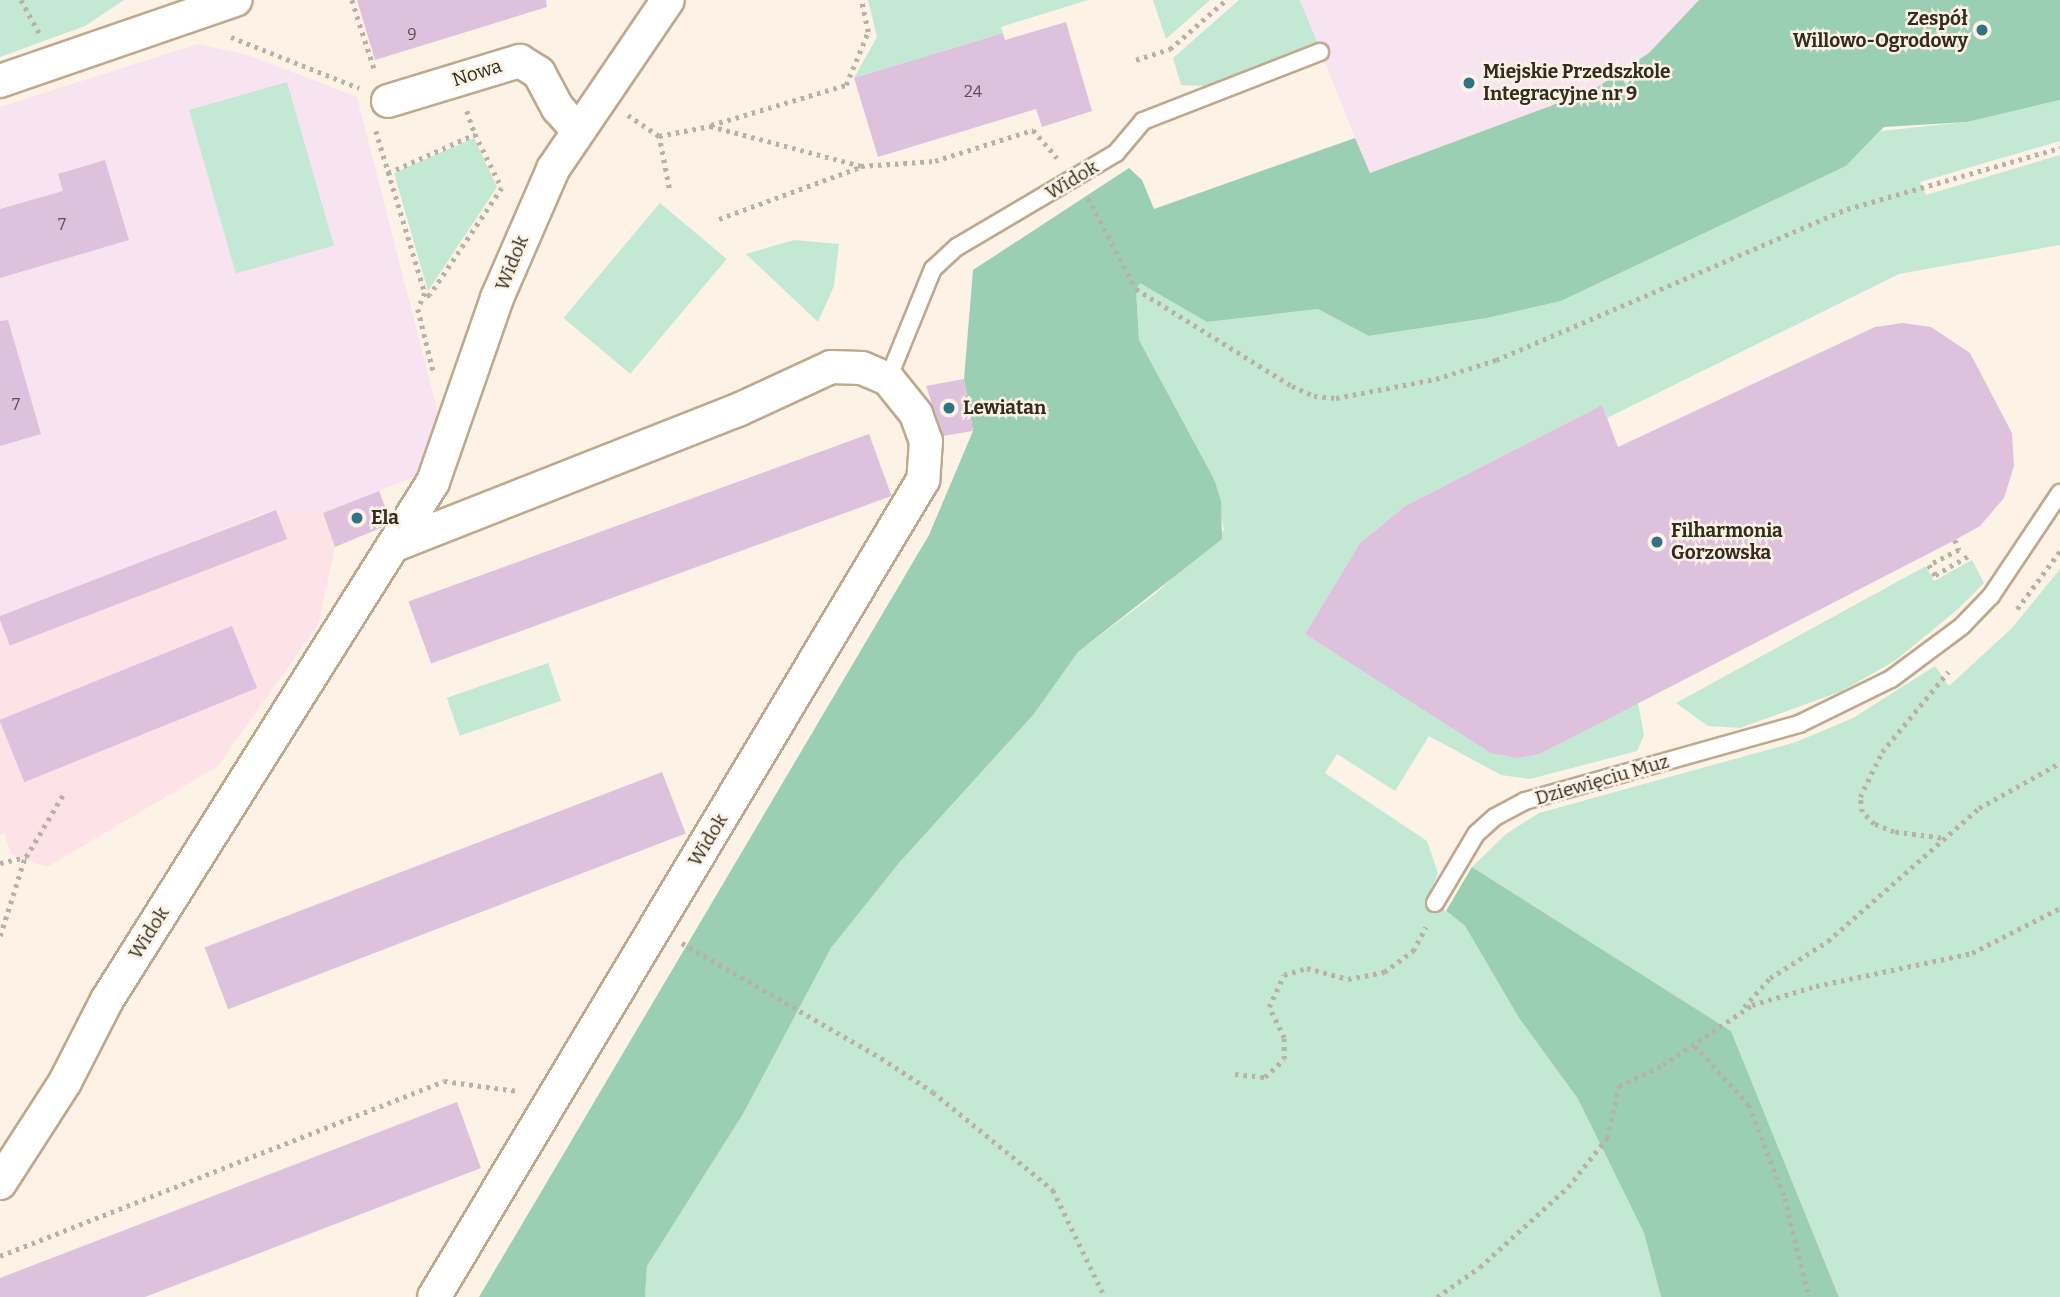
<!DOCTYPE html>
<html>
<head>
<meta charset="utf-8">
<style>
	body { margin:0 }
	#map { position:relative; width:2060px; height:1297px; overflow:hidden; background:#fcf2e6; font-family:Bitter,serif }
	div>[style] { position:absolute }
	.industrial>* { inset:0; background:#fde2e7 }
	.education>* { inset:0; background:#f8e3f1 }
	.green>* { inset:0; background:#c3e9d5; transform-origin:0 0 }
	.forest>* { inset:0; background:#9acfb4 }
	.building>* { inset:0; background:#dec2dd; transform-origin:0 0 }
	.path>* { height:4.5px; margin-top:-2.25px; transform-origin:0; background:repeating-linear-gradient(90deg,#bab0a4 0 3.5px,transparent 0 8.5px) }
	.roads { filter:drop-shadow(2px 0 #bfa98c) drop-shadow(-2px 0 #bfa98c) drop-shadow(0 2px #bfa98c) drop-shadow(0 -2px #bfa98c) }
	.service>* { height:16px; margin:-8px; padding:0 8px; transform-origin:8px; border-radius:8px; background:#fff }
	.minor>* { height:32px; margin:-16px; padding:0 16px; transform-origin:16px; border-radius:16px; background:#fff }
	.dots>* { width:19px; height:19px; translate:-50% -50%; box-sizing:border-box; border:4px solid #fcf2e6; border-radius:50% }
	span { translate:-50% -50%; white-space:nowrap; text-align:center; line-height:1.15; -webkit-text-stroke:5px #fcf2e6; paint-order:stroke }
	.number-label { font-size:16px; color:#5e514e }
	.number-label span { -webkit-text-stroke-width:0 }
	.poi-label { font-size:19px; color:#342b1f; font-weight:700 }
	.right { translate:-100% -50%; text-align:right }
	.left { translate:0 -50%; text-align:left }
	.street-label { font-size:19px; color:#342b1f }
</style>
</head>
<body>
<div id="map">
	<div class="industrial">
		<i style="clip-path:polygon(276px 510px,323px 513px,335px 547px,318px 625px,218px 766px,47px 867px,11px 854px,4px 833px,0 835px,0 619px)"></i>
	</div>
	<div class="education">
		<i style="clip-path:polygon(1300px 0,1699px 0,1649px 53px,1593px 90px,1369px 173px)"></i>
		<i style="clip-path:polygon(198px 44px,248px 55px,357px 97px,439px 417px,414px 477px,323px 513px,276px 510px,259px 515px,0 619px,0 107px)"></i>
	</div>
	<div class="green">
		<i style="clip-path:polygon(0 0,124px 0,85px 26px,0 57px)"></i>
		<i style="clip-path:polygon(868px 0,1088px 0,1001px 27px,1003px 33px,854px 78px,877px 37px)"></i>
		<i style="clip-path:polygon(1153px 0,1210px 0,1166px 39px)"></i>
		<i style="clip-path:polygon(1239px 0,1300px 0,1317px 42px,1205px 86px,1181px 85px,1173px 58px)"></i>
		<i style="left:287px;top:82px;width:170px;height:102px;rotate:74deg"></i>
		<i style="clip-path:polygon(2060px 100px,2060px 141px,1920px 182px,1926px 195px,2060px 155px,2060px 245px,1899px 274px,1607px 418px,1602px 405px,1405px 506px,1360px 543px,1305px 634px,1504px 756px,1540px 754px,1638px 703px,1644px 735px,1637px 751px,1530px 779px,1501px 775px,1429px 736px,1395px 791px,1337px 754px,1325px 773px,1427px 841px,1438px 873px,1428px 898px,1465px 926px,1519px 1018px,1578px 1099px,1644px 1233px,1661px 1297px,645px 1297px,647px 1266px,743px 1114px,831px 948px,899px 863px,1034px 714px,1078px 652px,1155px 594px,1224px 530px,1214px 479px,1139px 340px,1136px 289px,1140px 282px,1207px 322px,1318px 309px,1370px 336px,1487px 318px,1561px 301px,1846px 166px,1881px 131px,1967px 122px)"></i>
		<i style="clip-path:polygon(474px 138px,497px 187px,428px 291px,394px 173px)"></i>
		<i style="left:660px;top:203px;width:87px;height:150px;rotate:40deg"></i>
		<i style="clip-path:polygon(794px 240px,839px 244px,834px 286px,818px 322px,746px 254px)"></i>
		<i style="clip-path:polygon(1972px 560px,1984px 583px,1958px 609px,1896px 660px,1842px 691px,1740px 728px,1708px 726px,1676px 703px,1926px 566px,1934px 581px)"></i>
		<i style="clip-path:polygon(2060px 569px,2060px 1297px,1839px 1297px,1731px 1031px,1472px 867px,1506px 834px,1539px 813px,1796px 742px,1853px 718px,1935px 666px,1949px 686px,2012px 628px)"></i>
		<i style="left:548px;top:663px;width:40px;height:107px;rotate:71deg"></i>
	</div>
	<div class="forest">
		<i style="clip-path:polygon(1699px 0,2060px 0,2060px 100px,1967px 122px,1884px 127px,1846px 166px,1561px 301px,1487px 318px,1369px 336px,1318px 309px,1207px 322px,1140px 283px,1136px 289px,1139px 340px,1214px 479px,1221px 501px,1222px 539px,1078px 652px,1034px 714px,899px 863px,831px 948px,743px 1114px,647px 1266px,645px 1297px,479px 1297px,929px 535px,973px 431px,964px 379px,973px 270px,1129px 168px,1142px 180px,1154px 209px,1355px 138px,1370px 173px,1593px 90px,1649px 53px)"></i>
		<i style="clip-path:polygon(1472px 867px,1731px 1031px,1839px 1297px,1661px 1297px,1644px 1233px,1578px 1099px,1519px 1018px,1465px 926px,1446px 911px)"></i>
	</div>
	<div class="building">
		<i style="clip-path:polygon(357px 0,546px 0,547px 7px,375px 60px)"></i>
		<i style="clip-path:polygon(1066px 22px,1092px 111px,1042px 127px,1036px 109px,878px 157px,854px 78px,1003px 33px,1005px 40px)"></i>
		<i style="clip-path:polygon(105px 160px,129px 240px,0 278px,0 209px,63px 191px,58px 174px)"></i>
		<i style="clip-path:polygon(8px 320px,41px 434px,0 446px,0 321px)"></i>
		<i style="clip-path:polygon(1903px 323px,1931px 327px,1970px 353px,2012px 433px,2014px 466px,2004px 498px,1980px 526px,1955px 540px,1540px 754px,1517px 758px,1491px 753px,1305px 634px,1360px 543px,1405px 506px,1602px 405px,1618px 447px,1875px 327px)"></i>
		<i style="clip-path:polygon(964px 379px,973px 431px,943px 436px,926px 386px)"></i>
		<i style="left:869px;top:434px;width:66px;height:490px;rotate:70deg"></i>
		<i style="clip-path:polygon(379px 491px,389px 517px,383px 527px,335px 547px,323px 513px)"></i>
		<i style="left:276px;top:510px;width:31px;height:297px;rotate:69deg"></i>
		<i style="left:232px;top:626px;width:67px;height:251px;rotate:68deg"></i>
		<i style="left:662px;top:772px;width:66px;height:490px;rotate:69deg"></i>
		<i style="clip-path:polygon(457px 1102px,481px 1168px,145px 1297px,0 1297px,0 1278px)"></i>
	</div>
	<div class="path">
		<i style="left:21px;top:0;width:38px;rotate:61deg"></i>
		<i style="left:352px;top:0;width:75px;rotate:72.1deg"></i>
		<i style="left:231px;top:37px;width:138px;rotate:21.7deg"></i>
		<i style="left:1136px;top:60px;width:36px;rotate:-18deg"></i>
		<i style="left:1170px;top:49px;width:74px;rotate:-41.2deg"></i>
		<i style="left:467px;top:111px;width:24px;rotate:71deg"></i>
		<i style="left:628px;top:115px;width:37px;rotate:34deg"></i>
		<i style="left:711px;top:125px;width:141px;rotate:-16.5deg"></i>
		<i style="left:846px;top:85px;width:57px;rotate:-67.5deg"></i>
		<i style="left:868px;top:32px;width:33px;rotate:-102deg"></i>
		<i style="left:376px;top:131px;width:169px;rotate:73.2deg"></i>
		<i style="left:425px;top:293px;width:17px;rotate:114deg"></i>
		<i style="left:418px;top:309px;width:67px;rotate:76.2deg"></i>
		<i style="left:388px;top:173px;width:95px;rotate:-24.1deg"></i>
		<i style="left:475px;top:134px;width:60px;rotate:63.4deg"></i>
		<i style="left:502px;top:188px;width:129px;rotate:123.9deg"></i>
		<i style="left:430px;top:295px;width:8px;rotate:157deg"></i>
		<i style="left:669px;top:188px;width:53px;rotate:-100.9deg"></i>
		<i style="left:659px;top:136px;width:52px;rotate:-11.1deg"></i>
		<i style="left:710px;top:126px;width:156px;rotate:14.8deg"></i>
		<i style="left:861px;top:166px;width:74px;rotate:-3.9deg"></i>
		<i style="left:935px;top:161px;width:103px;rotate:-17.6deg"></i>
		<i style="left:1033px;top:130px;width:37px;rotate:49deg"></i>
		<i style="left:1088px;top:198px;width:103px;rotate:62.2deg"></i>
		<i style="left:1136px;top:289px;width:184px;rotate:31.9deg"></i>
		<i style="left:1292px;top:386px;width:24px;rotate:24deg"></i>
		<i style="left:1314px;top:396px;width:22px;rotate:5deg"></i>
		<i style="left:1336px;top:398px;width:102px;rotate:-10.8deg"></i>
		<i style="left:1436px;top:379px;width:63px;rotate:-17.6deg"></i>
		<i style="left:1496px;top:360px;width:382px;rotate:-23.3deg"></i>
		<i style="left:1847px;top:209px;width:222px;rotate:-16deg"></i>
		<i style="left:719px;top:219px;width:150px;rotate:-20.2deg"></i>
		<i style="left:1955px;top:540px;width:11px;rotate:68deg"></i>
		<i style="left:1959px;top:550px;width:34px;rotate:153deg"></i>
		<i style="left:1929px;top:565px;width:12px;rotate:59deg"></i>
		<i style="left:1935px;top:575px;width:40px;rotate:-29.7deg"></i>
		<i style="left:2017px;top:609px;width:72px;rotate:-53.4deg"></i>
		<i style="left:1941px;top:838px;width:47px;rotate:-172.7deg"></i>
		<i style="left:1894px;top:832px;width:22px;rotate:-158deg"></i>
		<i style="left:1874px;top:824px;width:17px;rotate:-135deg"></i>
		<i style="left:1862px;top:812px;width:15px;rotate:-98deg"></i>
		<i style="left:1860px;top:797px;width:50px;rotate:-63.9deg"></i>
		<i style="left:1882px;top:752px;width:104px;rotate:-50.5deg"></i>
		<i style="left:0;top:863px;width:27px;rotate:-13deg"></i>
		<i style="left:26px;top:857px;width:74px;rotate:-59.3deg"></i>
		<i style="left:0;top:936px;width:83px;rotate:-72.4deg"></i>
		<i style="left:682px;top:943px;width:230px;rotate:30deg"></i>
		<i style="left:881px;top:1058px;width:62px;rotate:33.2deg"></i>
		<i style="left:933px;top:1092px;width:155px;rotate:39.2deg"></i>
		<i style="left:1053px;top:1190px;width:119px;rotate:64.1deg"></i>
		<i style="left:1744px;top:1007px;width:39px;rotate:-48deg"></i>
		<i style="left:1770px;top:978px;width:69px;rotate:-32.5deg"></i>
		<i style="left:1828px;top:941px;width:201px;rotate:-41.4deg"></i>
		<i style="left:1979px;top:808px;width:93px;rotate:-29.1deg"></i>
		<i style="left:1695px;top:1046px;width:80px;rotate:47.5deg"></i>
		<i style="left:1749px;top:1105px;width:100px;rotate:68.8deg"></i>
		<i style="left:1785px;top:1198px;width:102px;rotate:76.4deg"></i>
		<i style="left:1235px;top:1074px;width:30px;rotate:6deg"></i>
		<i style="left:1265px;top:1077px;width:26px;rotate:-43deg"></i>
		<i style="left:1284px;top:1059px;width:21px;rotate:-90deg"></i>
		<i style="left:1284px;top:1038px;width:34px;rotate:-116deg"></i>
		<i style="left:1269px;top:1007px;width:35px;rotate:-65deg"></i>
		<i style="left:1284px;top:975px;width:24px;rotate:-17deg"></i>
		<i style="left:1307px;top:968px;width:42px;rotate:15deg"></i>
		<i style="left:1348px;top:979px;width:37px;rotate:-11deg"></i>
		<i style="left:1384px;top:972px;width:36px;rotate:-36deg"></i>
		<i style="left:1413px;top:951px;width:27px;rotate:-62deg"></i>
		<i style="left:0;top:1256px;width:477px;rotate:-21.5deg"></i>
		<i style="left:444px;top:1081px;width:75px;rotate:7.7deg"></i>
		<i style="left:1437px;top:1297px;width:52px;rotate:-34.9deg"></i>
		<i style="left:1480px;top:1267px;width:119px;rotate:-42.3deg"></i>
		<i style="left:1568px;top:1187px;width:63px;rotate:-51.5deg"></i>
		<i style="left:1607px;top:1138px;width:53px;rotate:-77deg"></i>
		<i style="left:1619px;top:1086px;width:49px;rotate:-25.5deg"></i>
		<i style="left:1663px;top:1065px;width:107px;rotate:-34deg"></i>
		<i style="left:1752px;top:1005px;width:67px;rotate:-16.5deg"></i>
		<i style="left:1816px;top:986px;width:159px;rotate:-11.9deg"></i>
		<i style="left:1972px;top:953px;width:99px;rotate:-27.1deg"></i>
	</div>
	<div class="roads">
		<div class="service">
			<i style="left:888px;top:379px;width:119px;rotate:-67.8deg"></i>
			<i style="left:933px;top:269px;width:33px;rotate:-43deg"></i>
			<i style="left:957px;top:247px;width:185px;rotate:-30.6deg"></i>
			<i style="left:1116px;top:153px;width:42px;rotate:-49.8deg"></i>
			<i style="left:1143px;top:121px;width:190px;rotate:-21.3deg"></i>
			<i style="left:1435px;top:903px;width:80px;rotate:-59.3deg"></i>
			<i style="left:1476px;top:834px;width:25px;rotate:-42deg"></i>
			<i style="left:1495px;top:817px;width:34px;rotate:-28deg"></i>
			<i style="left:1525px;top:801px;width:285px;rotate:-15.7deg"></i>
			<i style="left:1799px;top:724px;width:102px;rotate:-26.1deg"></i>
			<i style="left:1891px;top:679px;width:89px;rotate:-36.7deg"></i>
			<i style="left:1962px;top:626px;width:42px;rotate:-46deg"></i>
			<i style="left:1991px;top:596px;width:124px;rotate:-56.2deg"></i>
		</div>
		<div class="minor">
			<i style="left:0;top:81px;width:249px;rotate:-19deg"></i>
			<i style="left:388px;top:101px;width:138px;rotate:-16.9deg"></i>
			<i style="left:520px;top:61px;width:22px;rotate:32deg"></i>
			<i style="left:539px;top:73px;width:40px;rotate:62deg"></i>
			<i style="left:558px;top:108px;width:29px;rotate:49deg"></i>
			<i style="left:395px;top:545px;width:369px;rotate:-21.5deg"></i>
			<i style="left:738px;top:410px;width:102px;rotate:-24.8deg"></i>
			<i style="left:831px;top:367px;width:31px;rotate:2deg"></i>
			<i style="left:862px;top:368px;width:28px;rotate:23deg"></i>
			<i style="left:888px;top:379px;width:45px;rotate:51.3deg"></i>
			<i style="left:916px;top:414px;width:29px;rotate:70deg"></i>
			<i style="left:926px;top:441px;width:39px;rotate:94deg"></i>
			<i style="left:923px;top:480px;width:952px;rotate:120.9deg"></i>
			<i style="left:0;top:1183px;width:120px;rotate:-57.2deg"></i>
			<i style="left:65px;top:1082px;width:92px;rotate:-62.9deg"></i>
			<i style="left:107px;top:1000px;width:612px;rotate:-57.82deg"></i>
			<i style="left:433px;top:482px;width:195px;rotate:-70.8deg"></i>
			<i style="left:497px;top:298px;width:141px;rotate:-66.5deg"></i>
			<i style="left:553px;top:169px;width:204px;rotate:-55.8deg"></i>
		</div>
	</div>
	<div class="dots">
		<i style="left:1982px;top:30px;background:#317285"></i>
		<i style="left:1469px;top:83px;background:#317285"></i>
		<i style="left:949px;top:408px;background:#317285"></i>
		<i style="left:357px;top:518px;background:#317285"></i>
		<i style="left:1657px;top:542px;background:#317285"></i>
	</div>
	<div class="number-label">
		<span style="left:412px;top:35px">9</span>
		<span style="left:973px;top:92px">24</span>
		<span style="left:62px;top:225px">7</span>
		<span style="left:16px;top:405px">7</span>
	</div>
	<div class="poi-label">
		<span class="right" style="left:1968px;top:30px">Zespół<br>Willowo-Ogrodowy</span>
		<span class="left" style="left:1483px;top:83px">Miejskie Przedszkole<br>Integracyjne nr 9</span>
		<span class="left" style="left:963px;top:408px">Lewiatan</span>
		<span class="left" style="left:371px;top:518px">Ela</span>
		<span class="left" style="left:1671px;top:542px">Filharmonia<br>Gorzowska</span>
	</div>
	<div class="street-label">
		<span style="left:477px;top:73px;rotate:-18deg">Nowa</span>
		<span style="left:1072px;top:180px;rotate:-31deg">Widok</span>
		<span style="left:512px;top:263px;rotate:-68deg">Widok</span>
		<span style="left:1602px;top:780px;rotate:-16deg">Dziewięciu Muz</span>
		<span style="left:708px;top:840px;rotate:-59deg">Widok</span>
		<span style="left:149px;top:933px;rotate:-58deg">Widok</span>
	</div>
</div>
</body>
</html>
